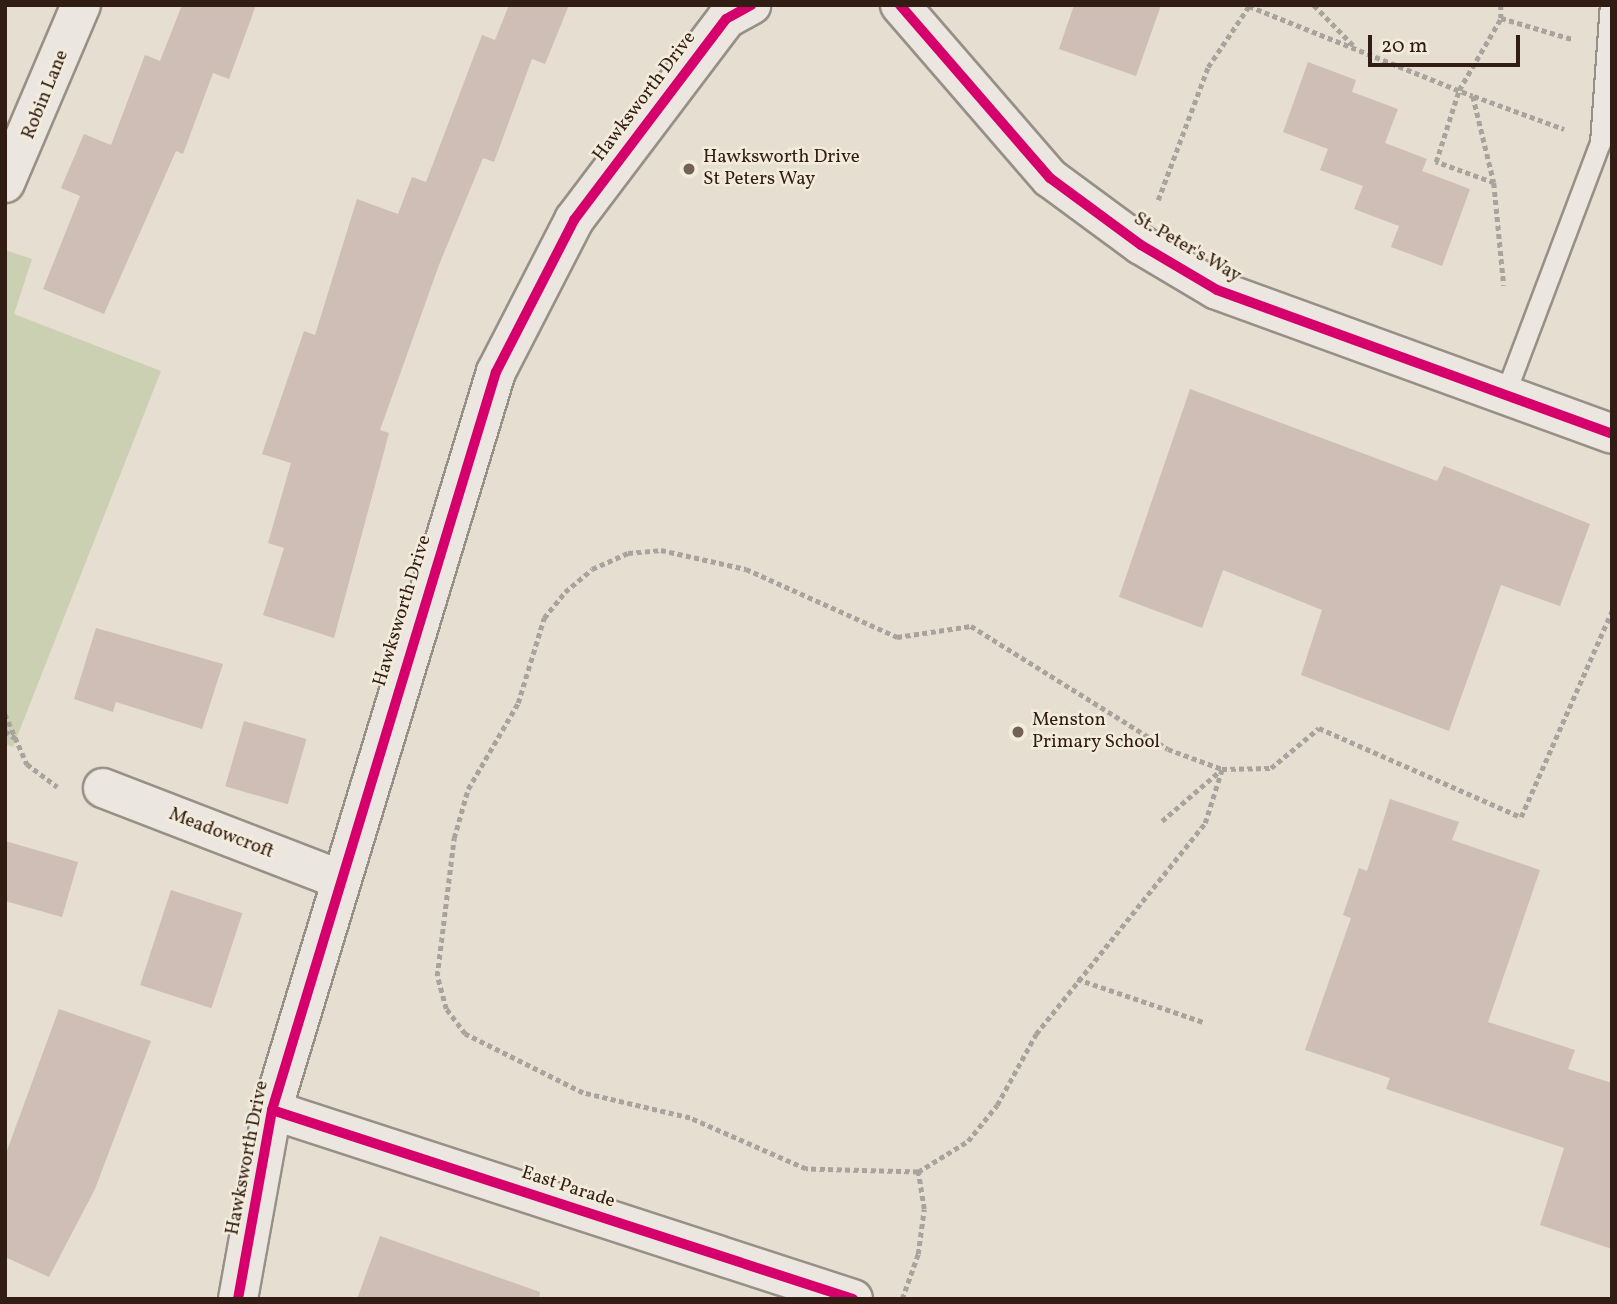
<!DOCTYPE html>
<html>
<head>
<meta charset="utf-8">
<style>
	body { margin:0 }
	#map { position:relative; width:1617px; height:1304px; overflow:hidden; background:#e5ded1; font-family:Vollkorn,serif }
	div>[style] { position:absolute }
	.green>* { inset:0; background:#cbd0b2 }
	.building>* { inset:0; background:#cebeb6; transform-origin:0 0 }
	.path>* { height:4.5px; margin-top:-2.25px; transform-origin:0; background:repeating-linear-gradient(90deg,#a9a39d 0 5px,transparent 0 8.5px) }
	.roads { filter:drop-shadow(2px 0 #979087) drop-shadow(-2px 0 #979087) drop-shadow(0 2px #979087) drop-shadow(0 -2px #979087) }
	.lane>* { height:19px; margin:-9.5px; padding:0 9.5px; transform-origin:9.5px; border-radius:9.5px; background:#ebe7e0 }
	.street>* { height:38px; margin:-19px; padding:0 19px; transform-origin:19px; border-radius:19px; background:#ebe7e0 }
	.cycleway>* { height:10px; margin:-5px; padding:0 5px; transform-origin:5px; border-radius:5px; background:#d6006c }
	.dots>* { width:19px; height:19px; translate:-50% -50%; box-sizing:border-box; border:4px solid #f3ecdc; border-radius:50% }
	span { translate:-50% -50%; white-space:nowrap; text-align:center; line-height:1.15; -webkit-text-stroke:5px #f3ecdc; paint-order:stroke }
	.street-label { font-size:19px; color:#321d14 }
	.poi-label { font-size:19px; color:#321d14 }
	.left { translate:0 -50%; text-align:left }
	.frame { position:absolute; inset:0; border:7px solid #321d14; pointer-events:none }
	.scale { position:absolute; left:1368px; top:35px; width:152px; height:32px; box-sizing:border-box; border:4px solid #321d14; border-top:0; padding-left:9px; font-size:21px; line-height:24px; white-space:nowrap; color:#321d14; -webkit-text-stroke:5px #f3ecdc; paint-order:stroke }
</style>
</head>
<body>
<div id="map">
	<div class="green">
		<i style="clip-path:polygon(5px 250px,32px 259px,14px 314px,161px 371px,13px 747px,5px 744px)"></i>
	</div>
	<div class="building">
		<i style="clip-path:polygon(182px 5px,256px 5px,229px 79px,213px 73px,183px 154px,176px 151px,104px 314px,43px 289px,80px 196px,61px 188px,84px 134px,111px 145px,145px 55px,160px 61px)"></i>
		<i style="clip-path:polygon(509px 5px,569px 5px,545px 64px,532px 59px,494px 162px,483px 158px,439px 265px,380px 430px,389px 433px,334px 638px,263px 615px,284px 548px,268px 543px,291px 463px,262px 454px,304px 331px,315px 335px,357px 199px,398px 214px,412px 177px,426px 182px,482px 35px,495px 40px)"></i>
		<i style="clip-path:polygon(1074px 5px,1161px 5px,1136px 76px,1059px 49px)"></i>
		<i style="clip-path:polygon(1308px 62px,1356px 80px,1352px 92px,1398px 109px,1385px 143px,1427px 159px,1422px 171px,1470px 189px,1442px 266px,1391px 247px,1399px 226px,1354px 209px,1363px 186px,1320px 170px,1328px 149px,1283px 132px)"></i>
		<i style="clip-path:polygon(1190px 389px,1437px 481px,1444px 466px,1590px 524px,1560px 606px,1501px 585px,1449px 731px,1301px 675px,1322px 610px,1223px 570px,1202px 628px,1119px 597px)"></i>
		<i style="clip-path:polygon(96px 628px,223px 664px,202px 729px,116px 702px,113px 712px,74px 699px)"></i>
		<i style="left:244px;top:721px;width:65px;height:68px;rotate:16deg"></i>
		<i style="clip-path:polygon(1390px 799px,1459px 822px,1452px 840px,1540px 870px,1488px 1022px,1575px 1050px,1568px 1069px,1612px 1083px,1612px 1249px,1540px 1225px,1564px 1148px,1386px 1089px,1390px 1078px,1305px 1050px,1351px 918px,1343px 915px,1359px 868px,1367px 871px)"></i>
		<i style="clip-path:polygon(5px 841px,78px 862px,62px 917px,5px 901px)"></i>
		<i style="left:171px;top:890px;width:75px;height:100px;rotate:18deg"></i>
		<i style="clip-path:polygon(59px 1009px,151px 1041px,95px 1189px,49px 1277px,5px 1257px,5px 1156px)"></i>
		<i style="clip-path:polygon(380px 1236px,540px 1292px,539px 1299px,357px 1299px)"></i>
	</div>
	<div class="path">
		<i style="left:1314px;top:5px;width:57px;rotate:45.7deg"></i>
		<i style="left:1501px;top:5px;width:13px;rotate:90deg"></i>
		<i style="left:1249px;top:6px;width:241px;rotate:21.9deg"></i>
		<i style="left:1473px;top:96px;width:89px;rotate:76.4deg"></i>
		<i style="left:1494px;top:183px;width:103px;rotate:84.5deg"></i>
		<i style="left:1474px;top:96px;width:96px;rotate:20.1deg"></i>
		<i style="left:1494px;top:183px;width:62px;rotate:-160.1deg"></i>
		<i style="left:1436px;top:162px;width:76px;rotate:-72.3deg"></i>
		<i style="left:1459px;top:90px;width:83px;rotate:-59.7deg"></i>
		<i style="left:1501px;top:18px;width:74px;rotate:16.5deg"></i>
		<i style="left:1158px;top:200px;width:142px;rotate:-69.4deg"></i>
		<i style="left:1208px;top:67px;width:73px;rotate:-56.1deg"></i>
		<i style="left:5px;top:714px;width:55px;rotate:66.3deg"></i>
		<i style="left:27px;top:764px;width:38px;rotate:37deg"></i>
		<i style="left:5px;top:731px;width:12px;rotate:35deg"></i>
		<i style="left:1162px;top:821px;width:78px;rotate:-40.8deg"></i>
		<i style="left:1077px;top:979px;width:133px;rotate:18.8deg"></i>
		<i style="left:918px;top:1172px;width:59px;rotate:-31.8deg"></i>
		<i style="left:968px;top:1141px;width:46px;rotate:-51.1deg"></i>
		<i style="left:997px;top:1105px;width:81px;rotate:-61.2deg"></i>
		<i style="left:1036px;top:1034px;width:270px;rotate:-51.3deg"></i>
		<i style="left:1205px;top:823px;width:57px;rotate:-72.5deg"></i>
		<i style="left:902px;top:1299px;width:48px;rotate:-70.4deg"></i>
		<i style="left:918px;top:1254px;width:45px;rotate:-82.4deg"></i>
		<i style="left:924px;top:1209px;width:37px;rotate:-99deg"></i>
		<i style="left:918px;top:1172px;width:112px;rotate:-178.5deg"></i>
		<i style="left:806px;top:1169px;width:127px;rotate:-156.3deg"></i>
		<i style="left:690px;top:1118px;width:110px;rotate:-166.8deg"></i>
		<i style="left:583px;top:1093px;width:132px;rotate:-153.4deg"></i>
		<i style="left:465px;top:1034px;width:31px;rotate:-127deg"></i>
		<i style="left:446px;top:1009px;width:34px;rotate:-105deg"></i>
		<i style="left:437px;top:976px;width:139px;rotate:-83deg"></i>
		<i style="left:454px;top:838px;width:51px;rotate:-74.1deg"></i>
		<i style="left:468px;top:789px;width:99px;rotate:-59.8deg"></i>
		<i style="left:518px;top:703px;width:89px;rotate:-73deg"></i>
		<i style="left:544px;top:618px;width:33px;rotate:-51deg"></i>
		<i style="left:565px;top:592px;width:35px;rotate:-40deg"></i>
		<i style="left:592px;top:569px;width:39px;rotate:-24deg"></i>
		<i style="left:628px;top:553px;width:33px;rotate:-5deg"></i>
		<i style="left:661px;top:550px;width:87px;rotate:12.6deg"></i>
		<i style="left:746px;top:569px;width:166px;rotate:24.2deg"></i>
		<i style="left:897px;top:637px;width:75px;rotate:-8.5deg"></i>
		<i style="left:971px;top:626px;width:232px;rotate:32deg"></i>
		<i style="left:1168px;top:749px;width:58px;rotate:20.3deg"></i>
		<i style="left:1222px;top:769px;width:49px;rotate:-1.2deg"></i>
		<i style="left:1271px;top:768px;width:62px;rotate:-39.8deg"></i>
		<i style="left:1319px;top:728px;width:221px;rotate:23.8deg"></i>
		<i style="left:1521px;top:817px;width:225px;rotate:-66.2deg"></i>
	</div>
	<div class="roads">
		<div class="lane">
			<i style="left:1505px;top:394px;width:268px;rotate:-69.3deg"></i>
			<i style="left:1600px;top:143px;width:138px;rotate:-85.9deg"></i>
		</div>
		<div class="street">
			<i style="left:900px;top:5px;width:229px;rotate:49.1deg"></i>
			<i style="left:1050px;top:178px;width:113px;rotate:36.4deg"></i>
			<i style="left:1141px;top:245px;width:88px;rotate:30.6deg"></i>
			<i style="left:1217px;top:290px;width:420px;rotate:20deg"></i>
			<i style="left:5px;top:183px;width:194px;rotate:-66.9deg"></i>
			<i style="left:103px;top:788px;width:253px;rotate:21.1deg"></i>
			<i style="left:272px;top:1110px;width:611px;rotate:18.02deg"></i>
			<i style="left:238px;top:1299px;width:192px;rotate:-79.8deg"></i>
			<i style="left:272px;top:1110px;width:771px;rotate:-73.12deg"></i>
			<i style="left:496px;top:372px;width:171px;rotate:-62.8deg"></i>
			<i style="left:574px;top:220px;width:252px;rotate:-52.9deg"></i>
			<i style="left:726px;top:19px;width:29px;rotate:-29deg"></i>
		</div>
	</div>
	<div class="cycleway">
		<i style="left:900px;top:5px;width:229px;rotate:49.1deg"></i>
		<i style="left:1050px;top:178px;width:113px;rotate:36.4deg"></i>
		<i style="left:1141px;top:245px;width:88px;rotate:30.6deg"></i>
		<i style="left:1217px;top:290px;width:420px;rotate:20deg"></i>
		<i style="left:272px;top:1110px;width:611px;rotate:18.02deg"></i>
		<i style="left:238px;top:1299px;width:192px;rotate:-79.8deg"></i>
		<i style="left:272px;top:1110px;width:771px;rotate:-73.12deg"></i>
		<i style="left:496px;top:372px;width:171px;rotate:-62.8deg"></i>
		<i style="left:574px;top:220px;width:252px;rotate:-52.9deg"></i>
		<i style="left:726px;top:19px;width:29px;rotate:-29deg"></i>
	</div>
	<div class="dots">
		<i style="left:689px;top:169px;background:#716156"></i>
		<i style="left:1018px;top:732px;background:#716156"></i>
	</div>
	<div class="street-label">
		<span style="left:46px;top:95px;rotate:-68deg">Robin Lane</span>
		<span style="left:645px;top:97px;rotate:-53deg">Hawksworth Drive</span>
		<span style="left:1187px;top:248px;rotate:30deg">St. Peter's Way</span>
		<span style="left:403px;top:611px;rotate:-73deg">Hawksworth Drive</span>
		<span style="left:221px;top:834px;rotate:21deg">Meadowcroft</span>
		<span style="left:248px;top:1158px;rotate:-79deg">Hawksworth Drive</span>
		<span style="left:568px;top:1188px;rotate:18deg">East Parade</span>
	</div>
	<div class="poi-label">
		<span class="left" style="left:703px;top:169px">Hawksworth Drive<br>St Peters Way</span>
		<span class="left" style="left:1032px;top:732px">Menston<br>Primary School</span>
	</div>
	<div class="frame"></div>
	<div class="scale">20 m</div>
</div>
</body>
</html>
